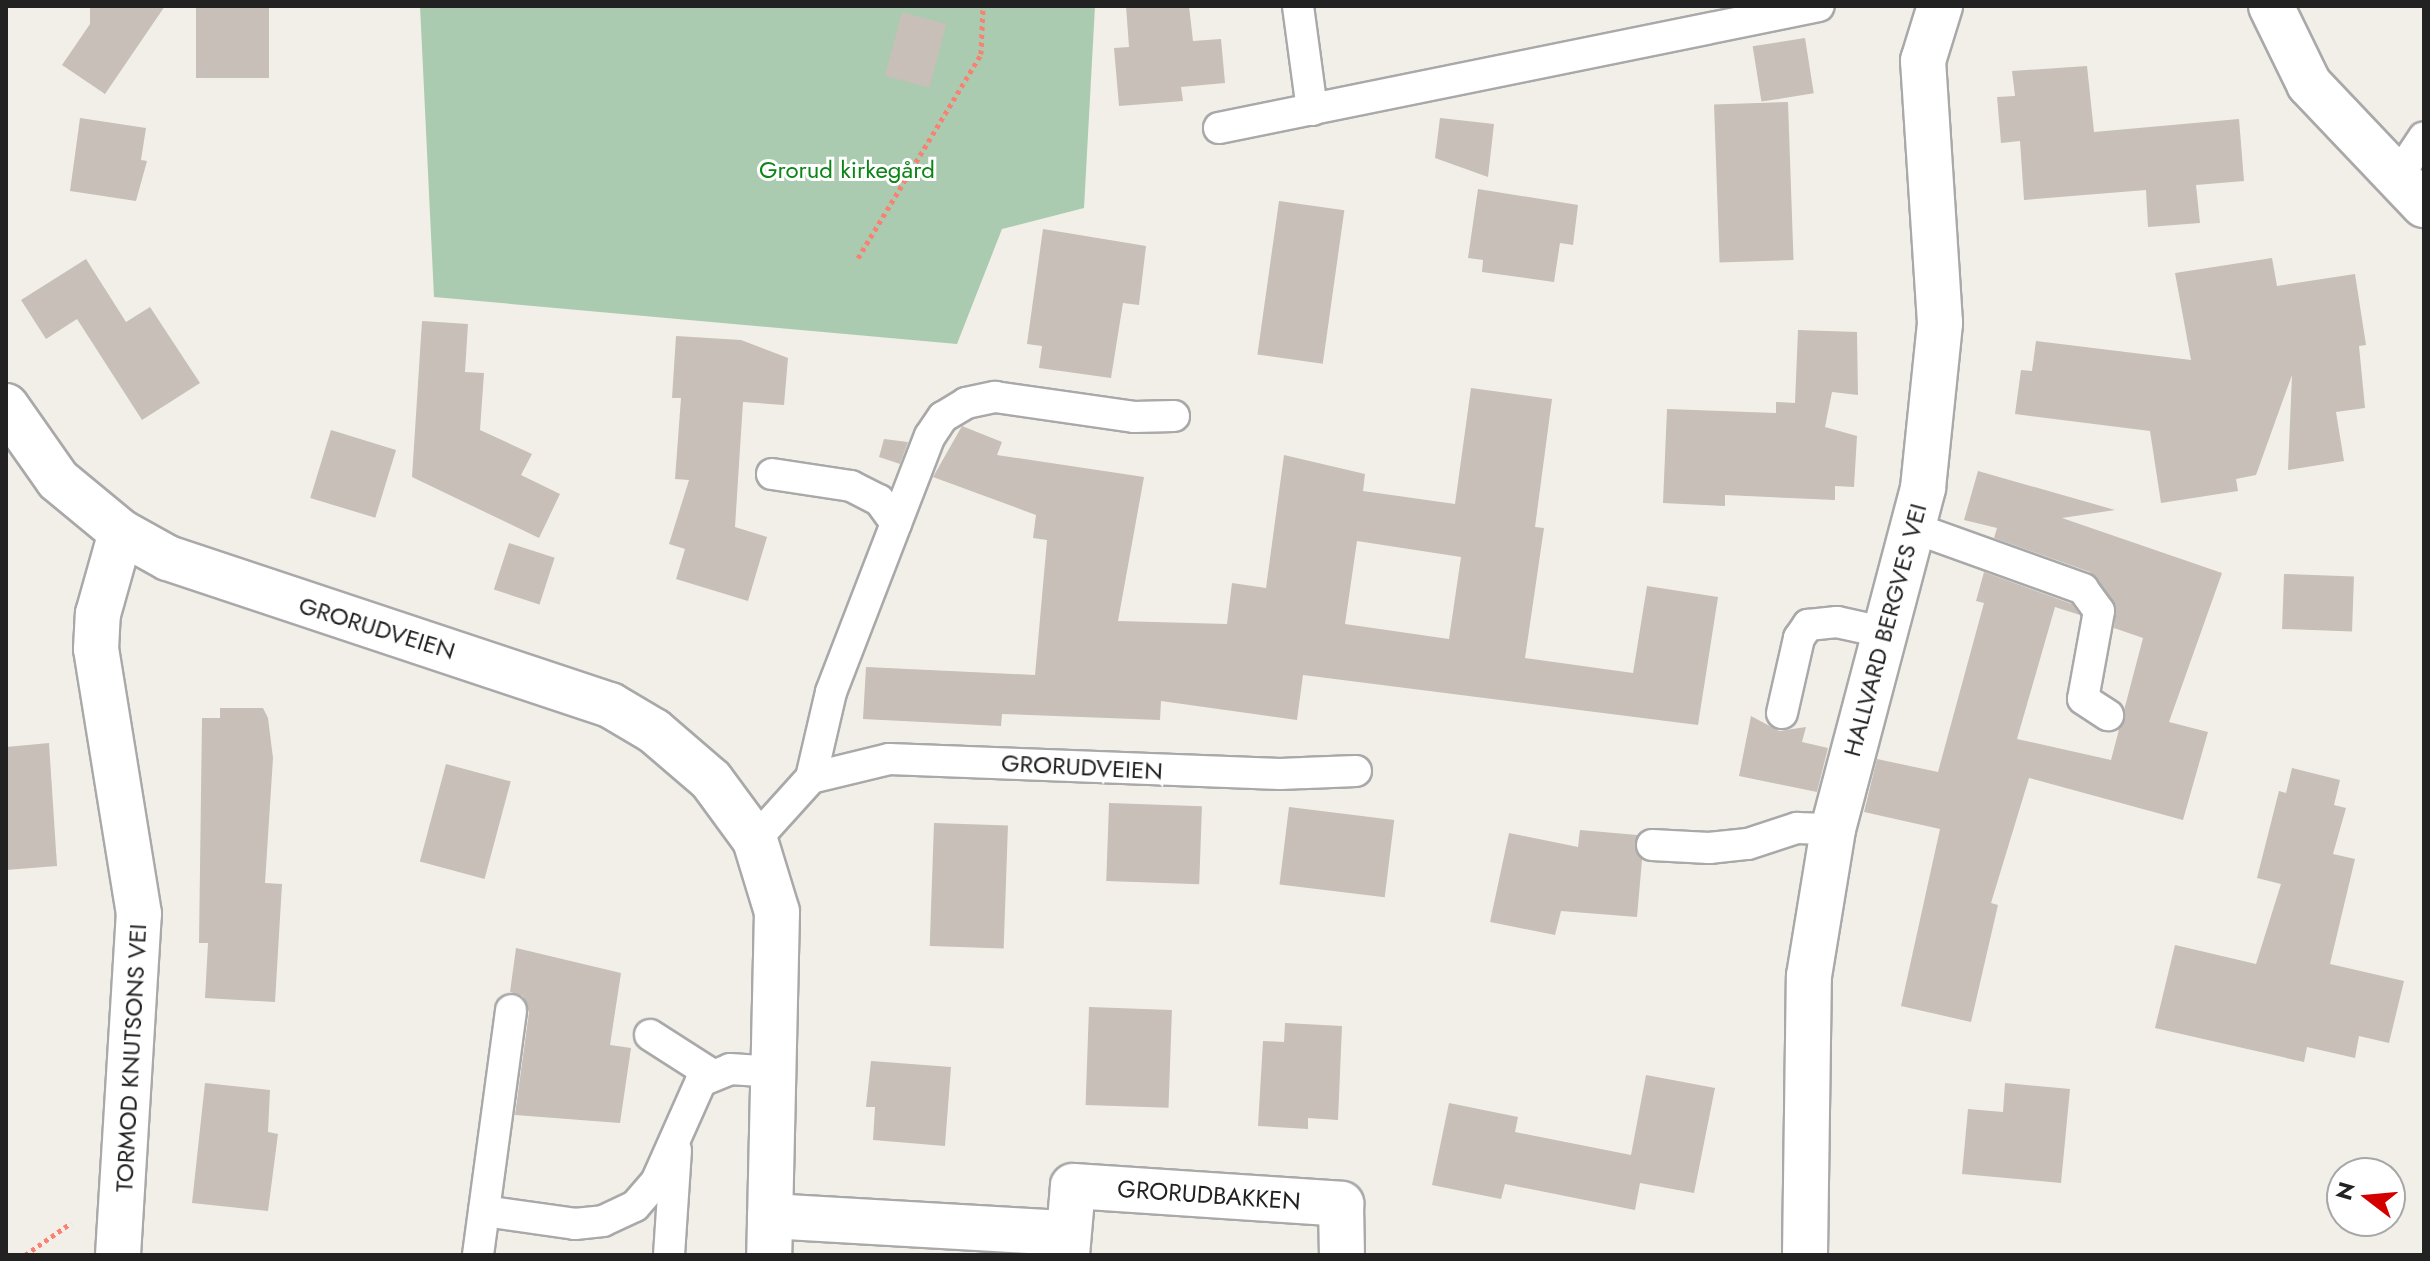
<!DOCTYPE html>
<html>
<head>
<meta charset="utf-8">
<style>
	body { margin:0 }
	#map { position:relative; width:2430px; height:1261px; overflow:hidden; background:#f2efe9; font-family:Jost,sans-serif }
	div>[style] { position:absolute }
	.cemetery>* { inset:0; background:#aacbaf }
	.building>* { inset:0; background:#c7bfb8; transform-origin:0 0 }
	.path>* { height:5px; margin-top:-2.5px; transform-origin:0; background:repeating-linear-gradient(90deg,#fa8072 0 4px,transparent 0 8px) }
	.roads { filter:drop-shadow(2px 0 #a9a9a9) drop-shadow(-2px 0 #a9a9a9) drop-shadow(0 2px #a9a9a9) drop-shadow(0 -2px #a9a9a9) }
	.service>* { height:30px; margin:-15px; padding:0 15px; transform-origin:15px; border-radius:15px; background:#fff }
	.minor>* { height:44px; margin:-22px; padding:0 22px; transform-origin:22px; border-radius:22px; background:#fff }
	.tertiary>* { height:44px; margin:-22px; padding:0 22px; transform-origin:22px; border-radius:22px; background:#fff }
	span { translate:-50% -50%; white-space:nowrap; text-align:center; line-height:1.15; -webkit-text-stroke:6px #fff; paint-order:stroke }
	.park-label { font-size:24px; color:#0c8416 }
	.street-label { font-size:24px; color:#222 }
	.frame { position:absolute; inset:0; border:8px solid #222; pointer-events:none }
	.north { position:absolute; left:2326px; top:1157px; width:80px; height:80px; box-sizing:border-box; background:#fff; border:2px solid #a7a7a7; border-radius:50%; rotate:286deg; font-size:22px; font-weight:700; line-height:32px; text-align:center; color:#222 }
	.north::after { content:''; display:block; margin:auto; width:28px; height:36px; background:#d40000; clip-path:polygon(50% 0,100% 100%,50% 72%,0 100%) }
</style>
</head>
<body>
<div id="map">
	<div class="cemetery">
		<i style="clip-path:polygon(420px 6px,1095px 6px,1084px 208px,1002px 229px,957px 344px,434px 297px)"></i>
	</div>
	<div class="building">
		<i style="clip-path:polygon(90px 6px,165px 6px,105px 94px,62px 65px,90px 24px)"></i>
		<i style="left:196px;top:6px;width:73px;height:72px"></i>
		<i style="clip-path:polygon(1126px 6px,1189px 6px,1193px 41px,1221px 39px,1225px 83px,1181px 87px,1183px 101px,1119px 106px,1114px 48px,1129px 47px)"></i>
		<i style="left:902px;top:12px;width:46px;height:66px;rotate:15deg"></i>
		<i style="left:1805px;top:38px;width:56px;height:53px;rotate:81deg"></i>
		<i style="clip-path:polygon(2087px 66px,2094px 132px,2239px 119px,2244px 181px,2196px 185px,2200px 223px,2148px 227px,2146px 190px,2024px 200px,2020px 141px,2001px 143px,1997px 97px,2015px 96px,2012px 71px)"></i>
		<i style="left:1788px;top:102px;width:158px;height:74px;rotate:88deg"></i>
		<i style="clip-path:polygon(80px 118px,146px 128px,141px 160px,147px 161px,136px 201px,70px 191px)"></i>
		<i style="clip-path:polygon(1440px 118px,1494px 124px,1488px 177px,1435px 158px)"></i>
		<i style="clip-path:polygon(1478px 189px,1578px 205px,1573px 245px,1560px 243px,1554px 282px,1482px 272px,1483px 260px,1468px 258px)"></i>
		<i style="left:1279px;top:201px;width:66px;height:155px;rotate:8deg"></i>
		<i style="clip-path:polygon(1043px 229px,1146px 246px,1139px 305px,1123px 303px,1111px 378px,1039px 368px,1042px 346px,1027px 344px)"></i>
		<i style="clip-path:polygon(2272px 258px,2277px 286px,2355px 274px,2366px 345px,2359px 346px,2365px 408px,2336px 412px,2344px 461px,2288px 470px,2292px 375px,2256px 475px,2236px 479px,2238px 491px,2161px 503px,2150px 431px,2015px 414px,2021px 370px,2032px 371px,2036px 341px,2191px 360px,2175px 273px)"></i>
		<i style="clip-path:polygon(86px 259px,126px 322px,150px 307px,200px 383px,142px 420px,77px 319px,46px 339px,21px 300px)"></i>
		<i style="clip-path:polygon(422px 321px,468px 324px,465px 372px,484px 373px,480px 430px,532px 454px,521px 475px,560px 494px,539px 538px,412px 477px)"></i>
		<i style="clip-path:polygon(1798px 330px,1857px 332px,1858px 395px,1832px 392px,1825px 427px,1857px 436px,1854px 487px,1835px 486px,1835px 500px,1725px 495px,1725px 506px,1663px 503px,1667px 409px,1776px 413px,1776px 402px,1795px 403px)"></i>
		<i style="clip-path:polygon(676px 336px,741px 340px,788px 358px,784px 405px,743px 402px,735px 527px,767px 537px,748px 601px,676px 579px,685px 549px,669px 544px,689px 480px,675px 479px,681px 398px,672px 398px)"></i>
		<i style="clip-path:polygon(evenodd,1471px 388px,1552px 399px,1535px 527px,1544px 528px,1525px 658px,1633px 673px,1647px 586px,1718px 597px,1698px 725px,1303px 675px,1297px 720px,1161px 701px,1160px 720px,1002px 714px,1001px 726px,863px 719px,866px 667px,1035px 675px,1047px 540px,1033px 538px,1036px 515px,933px 477px,962px 426px,1002px 442px,997px 455px,1144px 477px,1118px 621px,1227px 624px,1232px 583px,1266px 588px,1284px 455px,1365px 474px,1363px 491px,1455px 504px,1471px 388px,1357px 541px,1461px 557px,1449px 639px,1345px 624px,1357px 541px)"></i>
		<i style="left:331px;top:430px;width:68px;height:71px;rotate:17deg"></i>
		<i style="clip-path:polygon(884px 439px,908px 442px,900px 464px,879px 457px)"></i>
		<i style="clip-path:polygon(1978px 471px,2115px 510px,2062px 518px,2222px 573px,2169px 722px,2208px 732px,2183px 820px,2029px 778px,1991px 903px,1998px 905px,1971px 1022px,1901px 1006px,1940px 829px,1864px 812px,1877px 759px,1938px 772px,1984px 603px,1976px 601px,1984px 572px,2072px 604px,2080px 615px,2055px 607px,2017px 739px,2111px 760px,2143px 638px,2114px 628px,2116px 606px,2090px 572px,1994px 538px,1997px 528px,1964px 520px)"></i>
		<i style="left:509px;top:543px;width:48px;height:49px;rotate:18deg"></i>
		<i style="left:2284px;top:574px;width:70px;height:55px;rotate:2deg"></i>
		<i style="clip-path:polygon(220px 708px,263px 708px,268px 718px,273px 758px,265px 883px,282px 884px,275px 1002px,205px 998px,208px 943px,199px 943px,202px 718px,220px 718px)"></i>
		<i style="clip-path:polygon(1751px 716px,1779px 731px,1806px 727px,1802px 742px,1828px 748px,1817px 792px,1739px 776px)"></i>
		<i style="clip-path:polygon(49px 743px,57px 866px,6px 870px,6px 747px)"></i>
		<i style="left:446px;top:764px;width:67px;height:101px;rotate:15deg"></i>
		<i style="clip-path:polygon(2292px 768px,2340px 780px,2334px 805px,2346px 808px,2333px 854px,2355px 859px,2330px 964px,2404px 981px,2389px 1043px,2359px 1036px,2355px 1058px,2307px 1047px,2304px 1062px,2155px 1028px,2175px 945px,2256px 964px,2281px 884px,2257px 878px,2279px 791px,2286px 793px)"></i>
		<i style="left:1109px;top:803px;width:93px;height:78px;rotate:2deg"></i>
		<i style="left:1289px;top:807px;width:106px;height:78px;rotate:7deg"></i>
		<i style="left:934px;top:823px;width:74px;height:123px;rotate:2deg"></i>
		<i style="clip-path:polygon(1580px 830px,1637px 835px,1642px 860px,1637px 917px,1561px 911px,1555px 935px,1490px 922px,1509px 833px,1578px 847px)"></i>
		<i style="clip-path:polygon(516px 948px,621px 973px,610px 1045px,631px 1048px,620px 1123px,515px 1115px,529px 1012px,523px 996px,510px 992px)"></i>
		<i style="left:1089px;top:1007px;width:83px;height:98px;rotate:2deg"></i>
		<i style="clip-path:polygon(1285px 1023px,1342px 1026px,1338px 1120px,1308px 1118px,1308px 1129px,1258px 1126px,1263px 1041px,1284px 1042px)"></i>
		<i style="clip-path:polygon(871px 1061px,951px 1067px,945px 1146px,873px 1140px,875px 1107px,866px 1107px)"></i>
		<i style="clip-path:polygon(1646px 1075px,1715px 1088px,1694px 1193px,1640px 1183px,1635px 1210px,1505px 1184px,1501px 1199px,1432px 1185px,1449px 1103px,1518px 1117px,1515px 1132px,1631px 1155px)"></i>
		<i style="clip-path:polygon(205px 1083px,270px 1090px,268px 1132px,278px 1134px,268px 1211px,192px 1203px)"></i>
		<i style="clip-path:polygon(2005px 1083px,2070px 1089px,2061px 1183px,1962px 1174px,1968px 1109px,2003px 1112px)"></i>
	</div>
	<div class="path">
		<i style="left:858px;top:258px;width:238px;rotate:-58.9deg"></i>
		<i style="left:981px;top:54px;width:48px;rotate:-87.6deg"></i>
		<i style="left:25px;top:1255px;width:56px;rotate:-34.8deg"></i>
	</div>
	<div class="roads">
		<div class="service">
			<i style="left:1298px;top:6px;width:105px;rotate:82.3deg"></i>
			<i style="left:1219px;top:128px;width:612px;rotate:-11.49deg"></i>
			<i style="left:2396px;top:179px;width:50px;rotate:-56.3deg"></i>
			<i style="left:772px;top:474px;width:80px;rotate:8.6deg"></i>
			<i style="left:851px;top:486px;width:31px;rotate:27deg"></i>
			<i style="left:879px;top:500px;width:29px;rotate:54deg"></i>
			<i style="left:1914px;top:528px;width:180px;rotate:19.8deg"></i>
			<i style="left:2083px;top:589px;width:27px;rotate:54deg"></i>
			<i style="left:2099px;top:611px;width:89px;rotate:100.3deg"></i>
			<i style="left:2083px;top:699px;width:30px;rotate:33deg"></i>
			<i style="left:1782px;top:713px;width:77px;rotate:-77.2deg"></i>
			<i style="left:1799px;top:638px;width:16px;rotate:-55deg"></i>
			<i style="left:1808px;top:625px;width:29px;rotate:-6deg"></i>
			<i style="left:1837px;top:622px;width:46px;rotate:12.5deg"></i>
			<i style="left:811px;top:778px;width:80px;rotate:-13.7deg"></i>
			<i style="left:889px;top:759px;width:391px;rotate:2.2deg"></i>
			<i style="left:1280px;top:774px;width:76px;rotate:-2.3deg"></i>
			<i style="left:755px;top:840px;width:84px;rotate:-47.9deg"></i>
			<i style="left:811px;top:778px;width:88px;rotate:-76.9deg"></i>
			<i style="left:831px;top:692px;width:274px;rotate:-68.9deg"></i>
			<i style="left:930px;top:436px;width:23px;rotate:-56deg"></i>
			<i style="left:943px;top:417px;width:27px;rotate:-31deg"></i>
			<i style="left:966px;top:403px;width:30px;rotate:-12deg"></i>
			<i style="left:995px;top:397px;width:140px;rotate:8.2deg"></i>
			<i style="left:1134px;top:417px;width:40px;rotate:-1.4deg"></i>
			<i style="left:1652px;top:845px;width:57px;rotate:3deg"></i>
			<i style="left:1709px;top:848px;width:39px;rotate:-6deg"></i>
			<i style="left:1748px;top:844px;width:52px;rotate:-18.1deg"></i>
			<i style="left:1797px;top:828px;width:36px;rotate:2deg"></i>
			<i style="left:650px;top:1035px;width:72px;rotate:32.6deg"></i>
			<i style="left:484px;top:1211px;width:92px;rotate:8.1deg"></i>
			<i style="left:575px;top:1224px;width:28px;rotate:-6deg"></i>
			<i style="left:603px;top:1221px;width:35px;rotate:-25deg"></i>
			<i style="left:635px;top:1206px;width:32px;rotate:-49deg"></i>
			<i style="left:656px;top:1182px;width:111px;rotate:-66deg"></i>
			<i style="left:701px;top:1081px;width:31px;rotate:-22deg"></i>
			<i style="left:730px;top:1069px;width:46px;rotate:3.7deg"></i>
			<i style="left:478px;top:1255px;width:247px;rotate:-82.3deg"></i>
			<i style="left:669px;top:1255px;width:105px;rotate:-86.2deg"></i>
		</div>
		<div class="minor">
			<i style="left:2271px;top:6px;width:87px;rotate:64deg"></i>
			<i style="left:2309px;top:84px;width:167px;rotate:46.5deg"></i>
			<i style="left:770px;top:1216px;width:298px;rotate:3.3deg"></i>
			<i style="left:118px;top:1255px;width:342px;rotate:-86.5deg"></i>
			<i style="left:139px;top:914px;width:268px;rotate:-99.2deg"></i>
			<i style="left:96px;top:649px;width:35px;rotate:-87deg"></i>
			<i style="left:98px;top:614px;width:85px;rotate:-74.3deg"></i>
			<i style="left:1067px;top:1255px;width:69px;rotate:-85deg"></i>
			<i style="left:1073px;top:1186px;width:269px;rotate:3.8deg"></i>
			<i style="left:1341px;top:1204px;width:51px;rotate:88.9deg"></i>
			<i style="left:1805px;top:1255px;width:279px;rotate:-89.2deg"></i>
			<i style="left:1809px;top:976px;width:149px;rotate:-80.7deg"></i>
			<i style="left:1833px;top:829px;width:353px;rotate:-75.2deg"></i>
			<i style="left:1923px;top:488px;width:166px;rotate:-84.1deg"></i>
			<i style="left:1940px;top:323px;width:263px;rotate:-93.7deg"></i>
			<i style="left:1923px;top:61px;width:58px;rotate:-72.8deg"></i>
		</div>
		<div class="tertiary">
			<i style="left:6px;top:406px;width:90px;rotate:54.9deg"></i>
			<i style="left:58px;top:480px;width:82px;rotate:39.5deg"></i>
			<i style="left:121px;top:532px;width:54px;rotate:29deg"></i>
			<i style="left:168px;top:558px;width:466px;rotate:18.4deg"></i>
			<i style="left:610px;top:705px;width:51px;rotate:30.6deg"></i>
			<i style="left:654px;top:731px;width:75px;rotate:40.7deg"></i>
			<i style="left:711px;top:780px;width:74px;rotate:53.7deg"></i>
			<i style="left:755px;top:840px;width:75px;rotate:73deg"></i>
			<i style="left:777px;top:912px;width:343px;rotate:91.3deg"></i>
		</div>
	</div>
	<div class="park-label">
		<span style="left:847px;top:170px">Grorud kirkegård</span>
	</div>
	<div class="street-label">
		<span style="left:377px;top:628px;rotate:17deg">GRORUDVEIEN</span>
		<span style="left:1885px;top:630px;rotate:-75deg">HALLVARD BERGVES VEI</span>
		<span style="left:1082px;top:767px;rotate:3deg">GRORUDVEIEN</span>
		<span style="left:131px;top:1058px;rotate:-87deg">TORMOD KNUTSONS VEI</span>
		<span style="left:1209px;top:1195px;rotate:4deg">GRORUDBAKKEN</span>
	</div>
	<div class="frame"></div>
	<div class="north">N</div>
</div>
</body>
</html>
